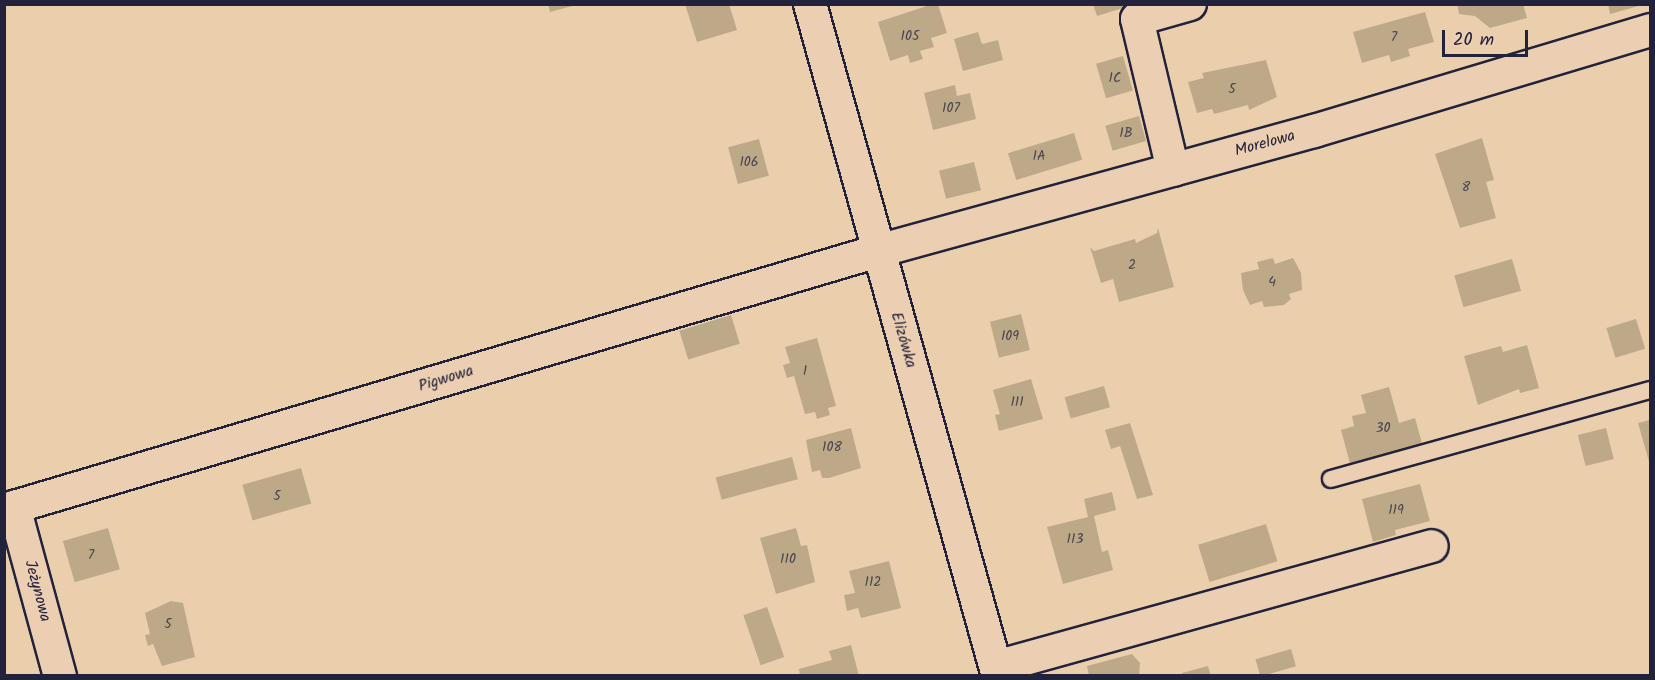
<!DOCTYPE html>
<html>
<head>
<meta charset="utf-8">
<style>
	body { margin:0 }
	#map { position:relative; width:1655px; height:680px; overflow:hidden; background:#ebcfac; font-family:Kalam,sans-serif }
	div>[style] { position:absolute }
	.building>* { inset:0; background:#bda988; transform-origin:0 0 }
	.roads { filter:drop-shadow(2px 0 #22223b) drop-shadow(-2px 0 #22223b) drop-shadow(0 2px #22223b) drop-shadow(0 -2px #22223b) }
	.service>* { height:16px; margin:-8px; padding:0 8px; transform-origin:8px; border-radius:8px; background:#eccfb2 }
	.minor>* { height:32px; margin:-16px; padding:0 16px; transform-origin:16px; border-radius:16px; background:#eccfb2 }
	span { translate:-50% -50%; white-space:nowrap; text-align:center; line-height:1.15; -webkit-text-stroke:6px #eccfb2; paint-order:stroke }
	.number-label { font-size:14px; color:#49444e }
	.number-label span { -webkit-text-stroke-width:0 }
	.street-label { font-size:16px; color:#22223b }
	.frame { position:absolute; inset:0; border:6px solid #22223b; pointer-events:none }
	.scale { position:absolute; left:1442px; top:30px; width:86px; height:27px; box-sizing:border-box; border:3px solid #22223b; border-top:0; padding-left:8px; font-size:18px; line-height:21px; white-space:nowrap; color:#22223b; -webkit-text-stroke:4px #eccfb2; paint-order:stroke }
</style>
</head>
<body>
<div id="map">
	<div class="building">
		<i style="clip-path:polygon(548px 4px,575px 4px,576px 5px,550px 12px)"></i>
		<i style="clip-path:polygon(685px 4px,729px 4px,737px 30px,697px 42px)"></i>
		<i style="clip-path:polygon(933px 4px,938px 4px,947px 33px,931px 38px,934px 47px,920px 51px,923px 59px,910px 63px,908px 55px,890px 61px,878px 22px)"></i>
		<i style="clip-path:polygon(1093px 4px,1125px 4px,1126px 7px,1097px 16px)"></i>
		<i style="clip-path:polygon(1457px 4px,1523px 4px,1527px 18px,1490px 28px,1475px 16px,1459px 14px)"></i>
		<i style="clip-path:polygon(1608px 4px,1642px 4px,1642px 5px,1610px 14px)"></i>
		<i style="clip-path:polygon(1425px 12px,1434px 42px,1408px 49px,1410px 56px,1391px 62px,1389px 55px,1362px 63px,1353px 32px)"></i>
		<i style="clip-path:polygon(978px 32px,982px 44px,998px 40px,1003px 60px,963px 71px,954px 39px)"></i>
		<i style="left:1123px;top:56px;width:36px;height:28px;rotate:74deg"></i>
		<i style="clip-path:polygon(1266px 60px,1277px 97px,1249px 110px,1248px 105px,1214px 114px,1212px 109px,1197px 113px,1188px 82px,1204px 78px,1202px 73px)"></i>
		<i style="clip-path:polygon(955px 85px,957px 96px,970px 93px,976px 119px,933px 130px,924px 93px)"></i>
		<i style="left:1139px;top:116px;width:26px;height:35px;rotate:74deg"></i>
		<i style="left:1074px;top:133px;width:28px;height:69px;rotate:73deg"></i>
		<i style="clip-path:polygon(1482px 138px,1494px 180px,1486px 182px,1496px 218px,1460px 228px,1435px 154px)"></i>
		<i style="left:759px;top:139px;width:38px;height:32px;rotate:75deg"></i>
		<i style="left:974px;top:162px;width:29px;height:36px;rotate:76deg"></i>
		<i style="clip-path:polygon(1158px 228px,1174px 287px,1119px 302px,1113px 279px,1101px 283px,1090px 247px,1094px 251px,1135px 239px,1136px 243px,1157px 233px)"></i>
		<i style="clip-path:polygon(1273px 258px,1275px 264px,1293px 258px,1301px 273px,1302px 290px,1289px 294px,1291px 299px,1284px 305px,1264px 307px,1262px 301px,1250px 305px,1243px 290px,1241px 273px,1259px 269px,1257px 262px)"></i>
		<i style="left:1512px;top:259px;width:33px;height:60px;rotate:74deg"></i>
		<i style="left:1021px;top:314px;width:37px;height:32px;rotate:76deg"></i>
		<i style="left:731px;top:315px;width:30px;height:54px;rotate:73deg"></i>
		<i style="left:1636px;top:319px;width:31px;height:31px;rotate:73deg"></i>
		<i style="clip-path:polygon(817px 338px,836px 406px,828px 408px,830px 415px,817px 419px,815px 412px,805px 414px,794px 376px,787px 378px,783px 365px,790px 363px,785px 347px)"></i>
		<i style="clip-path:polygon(1527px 345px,1539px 388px,1520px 393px,1519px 389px,1478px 405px,1464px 356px,1501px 346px,1503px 352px)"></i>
		<i style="clip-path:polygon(1031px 379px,1043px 419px,999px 431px,995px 415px,1000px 414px,993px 390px)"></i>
		<i style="left:1104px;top:386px;width:22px;height:41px;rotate:74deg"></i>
		<i style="clip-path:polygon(1389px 387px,1399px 423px,1415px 418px,1423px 447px,1351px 467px,1341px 430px,1354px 426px,1352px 416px,1366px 413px,1361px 395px)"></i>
		<i style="clip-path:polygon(1650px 420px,1650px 465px,1638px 423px)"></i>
		<i style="clip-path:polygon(1130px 423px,1153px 495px,1137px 499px,1120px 446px,1111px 449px,1105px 430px)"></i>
		<i style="clip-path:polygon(851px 428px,861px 468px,829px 478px,822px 478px,820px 470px,812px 472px,806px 440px)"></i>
		<i style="left:1606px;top:428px;width:32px;height:29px;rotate:76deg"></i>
		<i style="left:792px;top:457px;width:23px;height:79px;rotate:75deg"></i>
		<i style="left:301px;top:468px;width:37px;height:61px;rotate:74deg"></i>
		<i style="clip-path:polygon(1420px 484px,1430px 521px,1395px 530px,1396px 535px,1373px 542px,1362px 499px)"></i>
		<i style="clip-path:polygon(1112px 492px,1116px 510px,1094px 516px,1102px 552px,1108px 550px,1113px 570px,1063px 584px,1047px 527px,1088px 517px,1084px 499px)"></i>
		<i style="left:1266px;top:524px;width:39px;height:71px;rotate:73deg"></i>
		<i style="left:108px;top:528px;width:43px;height:47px;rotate:74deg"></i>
		<i style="clip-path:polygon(796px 528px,801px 546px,807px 545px,815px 582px,776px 594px,760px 538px)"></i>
		<i style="clip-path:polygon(889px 561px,901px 608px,861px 618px,858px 608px,847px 611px,844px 595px,855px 593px,849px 571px)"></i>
		<i style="clip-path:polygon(171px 601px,183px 603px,195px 657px,162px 666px,153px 644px,148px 646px,145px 635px,150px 634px,145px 613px)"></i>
		<i style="left:767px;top:607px;width:53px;height:25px;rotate:71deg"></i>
		<i style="clip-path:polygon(851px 645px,859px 676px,800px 676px,799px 669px,832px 660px,829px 651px)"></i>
		<i style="left:1291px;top:649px;width:18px;height:37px;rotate:74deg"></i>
		<i style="clip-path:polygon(1132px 654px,1140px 663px,1139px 676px,1089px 676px,1087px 666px)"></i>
		<i style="clip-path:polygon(1208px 666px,1211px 676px,1183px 676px,1182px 673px)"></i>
	</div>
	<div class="roads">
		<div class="service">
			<i style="left:1331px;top:479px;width:331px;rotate:-15.6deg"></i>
		</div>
		<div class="minor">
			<i style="left:810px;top:4px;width:698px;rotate:74.37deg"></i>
			<i style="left:1173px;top:170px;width:155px;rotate:-103.4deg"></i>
			<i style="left:1137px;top:19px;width:55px;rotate:-15.8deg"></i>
			<i style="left:14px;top:507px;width:175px;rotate:74.8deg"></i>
			<i style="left:4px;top:510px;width:912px;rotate:-16.51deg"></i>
			<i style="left:878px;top:251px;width:452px;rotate:-15.4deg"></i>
			<i style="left:1314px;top:131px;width:351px;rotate:-16.7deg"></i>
			<i style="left:996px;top:667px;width:452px;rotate:-15.5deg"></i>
		</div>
	</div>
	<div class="number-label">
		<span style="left:910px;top:36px">105</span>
		<span style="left:1394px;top:37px">7</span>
		<span style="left:1115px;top:78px">1C</span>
		<span style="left:1232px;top:89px">5</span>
		<span style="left:951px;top:108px">107</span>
		<span style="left:1126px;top:133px">1B</span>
		<span style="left:1039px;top:156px">1A</span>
		<span style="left:749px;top:162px">106</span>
		<span style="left:1466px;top:187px">8</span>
		<span style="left:1132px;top:265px">2</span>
		<span style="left:1272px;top:282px">4</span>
		<span style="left:1010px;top:336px">109</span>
		<span style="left:805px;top:371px">1</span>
		<span style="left:1017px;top:402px">111</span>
		<span style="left:1383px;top:428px">30</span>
		<span style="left:832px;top:447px">108</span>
		<span style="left:277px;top:496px">5</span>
		<span style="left:1396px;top:510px">119</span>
		<span style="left:1075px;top:539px">113</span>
		<span style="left:91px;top:555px">7</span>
		<span style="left:788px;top:559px">110</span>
		<span style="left:873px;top:582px">112</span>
		<span style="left:168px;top:624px">5</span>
	</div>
	<div class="street-label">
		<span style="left:1265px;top:144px;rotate:-15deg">Morelowa</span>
		<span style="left:903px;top:340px;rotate:74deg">Elizówka</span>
		<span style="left:446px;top:379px;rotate:-17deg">Pigwowa</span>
		<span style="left:37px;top:591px;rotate:75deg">Jeżynowa</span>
	</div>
	<div class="frame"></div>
	<div class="scale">20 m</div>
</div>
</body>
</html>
